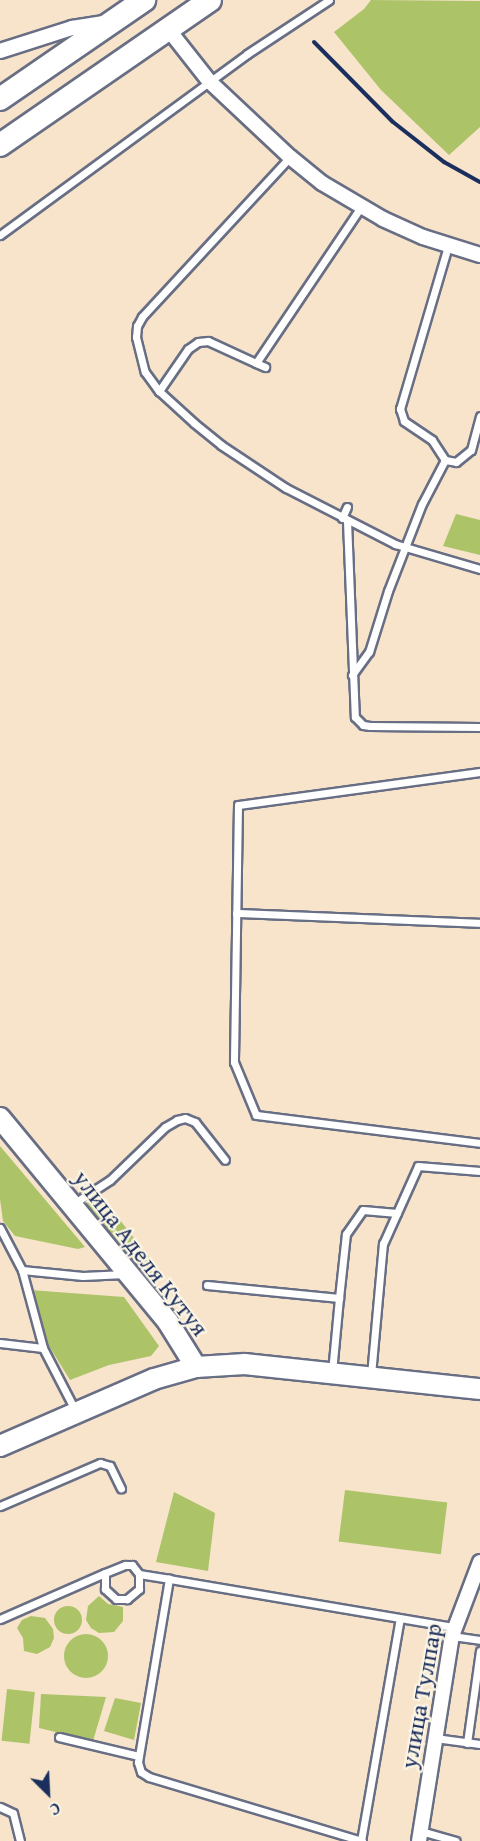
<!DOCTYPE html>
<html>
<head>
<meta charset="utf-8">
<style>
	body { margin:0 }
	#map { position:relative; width:480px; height:1841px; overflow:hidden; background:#f7e4cb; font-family:"Gentium Book Plus",serif }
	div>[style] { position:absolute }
	.green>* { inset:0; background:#acc368; transform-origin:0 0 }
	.round { border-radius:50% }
	.roads { filter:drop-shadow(2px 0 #686e84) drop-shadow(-2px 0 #686e84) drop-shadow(0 2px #686e84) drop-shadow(0 -2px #686e84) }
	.lane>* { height:7px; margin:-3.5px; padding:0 3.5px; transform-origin:3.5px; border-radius:3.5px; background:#fff }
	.street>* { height:14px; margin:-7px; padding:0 7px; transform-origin:7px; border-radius:7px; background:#fff }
	.secondary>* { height:20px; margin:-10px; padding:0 10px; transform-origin:10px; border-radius:10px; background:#fff }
	.primary>* { height:22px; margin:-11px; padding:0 11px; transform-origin:11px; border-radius:11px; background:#fff }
	.rail>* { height:4px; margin:-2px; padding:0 2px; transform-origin:2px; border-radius:2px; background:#1b2f5e }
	span { translate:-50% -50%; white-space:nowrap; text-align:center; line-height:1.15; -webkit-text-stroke:4.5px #fcf5e5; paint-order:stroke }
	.street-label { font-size:24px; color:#1b2f5e }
	.north { position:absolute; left:18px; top:1763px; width:60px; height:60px; -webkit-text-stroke:4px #fcf5e5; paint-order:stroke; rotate:156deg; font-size:16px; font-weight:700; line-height:24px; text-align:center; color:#1b2f5e }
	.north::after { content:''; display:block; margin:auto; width:21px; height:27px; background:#1b2f5e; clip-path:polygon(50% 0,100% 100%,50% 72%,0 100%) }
</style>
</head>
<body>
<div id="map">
	<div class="green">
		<i style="clip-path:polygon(371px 0,480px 1px,480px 127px,449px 155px,381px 90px,334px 32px,364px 9px)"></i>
		<i style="clip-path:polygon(456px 514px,480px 520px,480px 555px,443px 546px)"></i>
		<i style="clip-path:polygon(0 1146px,85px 1247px,78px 1249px,15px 1236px,3px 1221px,0 1199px)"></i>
		<i style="left:91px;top:1183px;width:110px;height:16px;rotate:52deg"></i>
		<i style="clip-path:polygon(30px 1290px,124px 1297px,159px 1346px,151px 1356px,109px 1365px,70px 1380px,49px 1346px)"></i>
		<i style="left:345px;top:1490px;width:103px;height:52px;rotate:7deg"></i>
		<i style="clip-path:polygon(174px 1492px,215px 1513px,208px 1571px,156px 1562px)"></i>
		<i style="clip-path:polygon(99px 1596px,108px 1604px,123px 1607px,123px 1621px,114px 1632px,99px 1633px,91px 1628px,86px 1620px,88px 1606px)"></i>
		<i class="round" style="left:54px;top:1606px;width:28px;height:28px"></i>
		<i style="clip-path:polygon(31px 1616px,45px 1618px,53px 1629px,54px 1638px,50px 1647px,37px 1654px,24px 1651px,23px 1638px,17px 1628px,22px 1620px)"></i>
		<i class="round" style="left:64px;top:1634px;width:44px;height:44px"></i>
		<i style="left:7px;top:1689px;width:28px;height:52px;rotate:6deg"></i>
		<i style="clip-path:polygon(41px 1694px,106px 1697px,93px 1741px,39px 1728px)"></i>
		<i style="clip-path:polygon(115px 1698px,141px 1703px,134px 1740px,104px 1731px)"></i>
	</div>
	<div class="roads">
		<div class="lane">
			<i style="left:290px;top:157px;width:218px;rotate:132.8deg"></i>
			<i style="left:142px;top:317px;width:10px;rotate:119deg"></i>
			<i style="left:137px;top:326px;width:11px;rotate:95deg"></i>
			<i style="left:136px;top:337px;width:36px;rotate:76deg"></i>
			<i style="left:145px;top:372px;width:24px;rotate:54deg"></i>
			<i style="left:159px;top:391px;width:47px;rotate:42.4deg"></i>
			<i style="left:194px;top:423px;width:35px;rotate:39deg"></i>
			<i style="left:221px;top:445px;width:78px;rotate:33.5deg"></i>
			<i style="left:286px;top:488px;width:123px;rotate:27.2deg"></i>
			<i style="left:395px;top:544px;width:89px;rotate:16.4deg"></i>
			<i style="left:0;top:235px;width:306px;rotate:-36.2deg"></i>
			<i style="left:247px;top:54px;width:98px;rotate:-33.4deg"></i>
			<i style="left:256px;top:363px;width:10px;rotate:24deg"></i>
			<i style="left:159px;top:391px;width:51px;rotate:-55.4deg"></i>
			<i style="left:188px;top:349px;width:12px;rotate:-35deg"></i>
			<i style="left:198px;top:342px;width:10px;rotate:-6deg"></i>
			<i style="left:208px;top:341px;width:53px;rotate:24.6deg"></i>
			<i style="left:256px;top:363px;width:188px;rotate:-56.1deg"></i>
			<i style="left:445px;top:460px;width:24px;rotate:-123deg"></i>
			<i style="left:432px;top:440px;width:34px;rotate:-146deg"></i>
			<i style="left:404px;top:421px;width:13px;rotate:-108deg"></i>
			<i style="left:400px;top:409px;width:170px;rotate:-73.6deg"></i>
			<i style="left:342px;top:518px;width:12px;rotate:-66deg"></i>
			<i style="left:347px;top:521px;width:196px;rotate:87.7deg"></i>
			<i style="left:355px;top:717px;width:11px;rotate:45deg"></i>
			<i style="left:363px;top:725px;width:7px;rotate:8deg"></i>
			<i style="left:370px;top:726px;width:110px;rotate:0.5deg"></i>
			<i style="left:352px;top:675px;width:29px;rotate:-54deg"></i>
			<i style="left:369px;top:652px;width:64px;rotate:-72.7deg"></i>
			<i style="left:388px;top:591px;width:93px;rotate:-68.7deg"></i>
			<i style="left:422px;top:504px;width:50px;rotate:-62.4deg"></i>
			<i style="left:445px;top:460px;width:11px;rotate:10deg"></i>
			<i style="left:456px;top:462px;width:19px;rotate:-39deg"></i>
			<i style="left:471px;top:450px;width:35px;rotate:-75deg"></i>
			<i style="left:480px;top:772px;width:244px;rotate:172.2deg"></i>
			<i style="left:238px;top:805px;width:257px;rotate:90.9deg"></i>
			<i style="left:234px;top:1062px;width:57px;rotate:67.5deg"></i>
			<i style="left:256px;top:1115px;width:226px;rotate:7.1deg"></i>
			<i style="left:236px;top:913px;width:244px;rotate:2.3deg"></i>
			<i style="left:73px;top:1204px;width:44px;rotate:-33deg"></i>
			<i style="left:110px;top:1180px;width:76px;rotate:-43.9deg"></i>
			<i style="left:165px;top:1127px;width:14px;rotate:-30deg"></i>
			<i style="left:177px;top:1120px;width:8px;rotate:-14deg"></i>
			<i style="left:185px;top:1118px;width:11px;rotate:22deg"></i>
			<i style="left:195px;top:1122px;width:48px;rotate:51.7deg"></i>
			<i style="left:0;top:1228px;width:47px;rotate:62.4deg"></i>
			<i style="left:22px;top:1270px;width:81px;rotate:74.9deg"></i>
			<i style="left:43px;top:1348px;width:70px;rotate:62.7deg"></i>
			<i style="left:22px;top:1270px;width:61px;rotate:5.6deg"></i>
			<i style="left:83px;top:1276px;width:42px;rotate:-2.7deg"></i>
			<i style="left:207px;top:1285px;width:133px;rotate:5.6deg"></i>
			<i style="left:339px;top:1298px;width:74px;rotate:95.4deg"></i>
			<i style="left:339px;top:1298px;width:64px;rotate:-83.8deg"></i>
			<i style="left:346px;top:1234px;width:29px;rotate:-55deg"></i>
			<i style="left:363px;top:1210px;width:34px;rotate:5deg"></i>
			<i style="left:0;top:1343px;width:43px;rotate:6.6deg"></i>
			<i style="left:371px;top:1375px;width:132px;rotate:-84.8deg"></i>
			<i style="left:383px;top:1244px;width:85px;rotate:-65.8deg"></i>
			<i style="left:418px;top:1166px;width:62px;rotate:4.6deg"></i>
			<i style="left:0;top:1506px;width:109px;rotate:-23.3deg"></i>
			<i style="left:100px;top:1463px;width:10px;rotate:17deg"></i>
			<i style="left:110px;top:1466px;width:25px;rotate:64deg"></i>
			<i style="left:139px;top:1574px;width:30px;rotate:9deg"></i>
			<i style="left:0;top:1619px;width:115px;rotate:-23.7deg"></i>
			<i style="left:105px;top:1573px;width:22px;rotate:-22deg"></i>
			<i style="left:125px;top:1565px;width:7px"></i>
			<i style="left:132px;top:1565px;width:11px;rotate:52deg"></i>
			<i style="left:139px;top:1574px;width:15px;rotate:90deg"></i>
			<i style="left:139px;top:1589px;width:16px;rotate:140deg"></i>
			<i style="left:127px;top:1599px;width:11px;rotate:180deg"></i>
			<i style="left:116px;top:1599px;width:15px;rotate:-138deg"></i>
			<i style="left:105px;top:1589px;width:16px;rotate:-90deg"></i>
			<i style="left:452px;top:1636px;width:28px;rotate:8deg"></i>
			<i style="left:59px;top:1737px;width:82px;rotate:13.4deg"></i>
			<i style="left:435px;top:1738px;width:45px;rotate:7.6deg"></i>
			<i style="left:467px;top:1743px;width:93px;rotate:-82deg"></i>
			<i style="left:0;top:1807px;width:14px;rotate:25deg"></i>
			<i style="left:13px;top:1813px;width:29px;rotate:76deg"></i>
			<i style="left:421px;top:1831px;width:36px;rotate:16deg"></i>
			<i style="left:361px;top:1841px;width:226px;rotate:-80.1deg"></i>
			<i style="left:362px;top:1841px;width:222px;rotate:-163.3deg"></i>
			<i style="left:149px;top:1777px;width:9px;rotate:-148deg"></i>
			<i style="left:141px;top:1772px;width:10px;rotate:-107deg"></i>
			<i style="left:138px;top:1762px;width:186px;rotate:-80.4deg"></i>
			<i style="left:169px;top:1579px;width:289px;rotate:9.6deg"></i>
		</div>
		<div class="street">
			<i style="left:168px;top:29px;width:66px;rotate:51.7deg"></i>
			<i style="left:209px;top:81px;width:111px;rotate:43.2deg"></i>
			<i style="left:290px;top:157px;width:41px;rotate:39.1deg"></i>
			<i style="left:322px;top:183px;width:71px;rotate:30.5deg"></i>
			<i style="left:383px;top:219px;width:44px;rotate:24.2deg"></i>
			<i style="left:423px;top:237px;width:60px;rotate:17.5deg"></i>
			<i style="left:0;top:51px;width:76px;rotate:-17.7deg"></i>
			<i style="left:72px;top:28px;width:32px;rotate:-9deg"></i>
			<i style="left:419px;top:1841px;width:208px;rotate:-80.9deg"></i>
			<i style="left:452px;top:1636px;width:79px;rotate:-69.3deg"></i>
		</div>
		<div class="secondary">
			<i style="left:0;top:1118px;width:264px;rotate:50.5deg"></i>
			<i style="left:168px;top:1322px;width:53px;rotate:58.1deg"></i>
			<i style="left:0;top:1446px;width:168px;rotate:-23.5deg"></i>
			<i style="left:154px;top:1379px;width:44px;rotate:-15.9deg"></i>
			<i style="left:196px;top:1367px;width:49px;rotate:-3.5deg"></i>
			<i style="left:245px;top:1364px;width:236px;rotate:6.1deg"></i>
		</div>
		<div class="primary">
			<i style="left:0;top:99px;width:175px;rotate:-34.5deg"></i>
			<i style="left:0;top:145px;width:255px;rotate:-34.6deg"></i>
		</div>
	</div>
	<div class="rail">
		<i style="left:314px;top:42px;width:112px;rotate:45.4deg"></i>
		<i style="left:393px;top:122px;width:65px;rotate:38.1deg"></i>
		<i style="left:444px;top:162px;width:41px;rotate:29.1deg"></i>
	</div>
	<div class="street-label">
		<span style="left:141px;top:1253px;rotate:52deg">улица Аделя Кутуя</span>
		<span style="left:421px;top:1696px;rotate:-80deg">улица Тулпар</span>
	</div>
	<div class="north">С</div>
</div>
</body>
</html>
